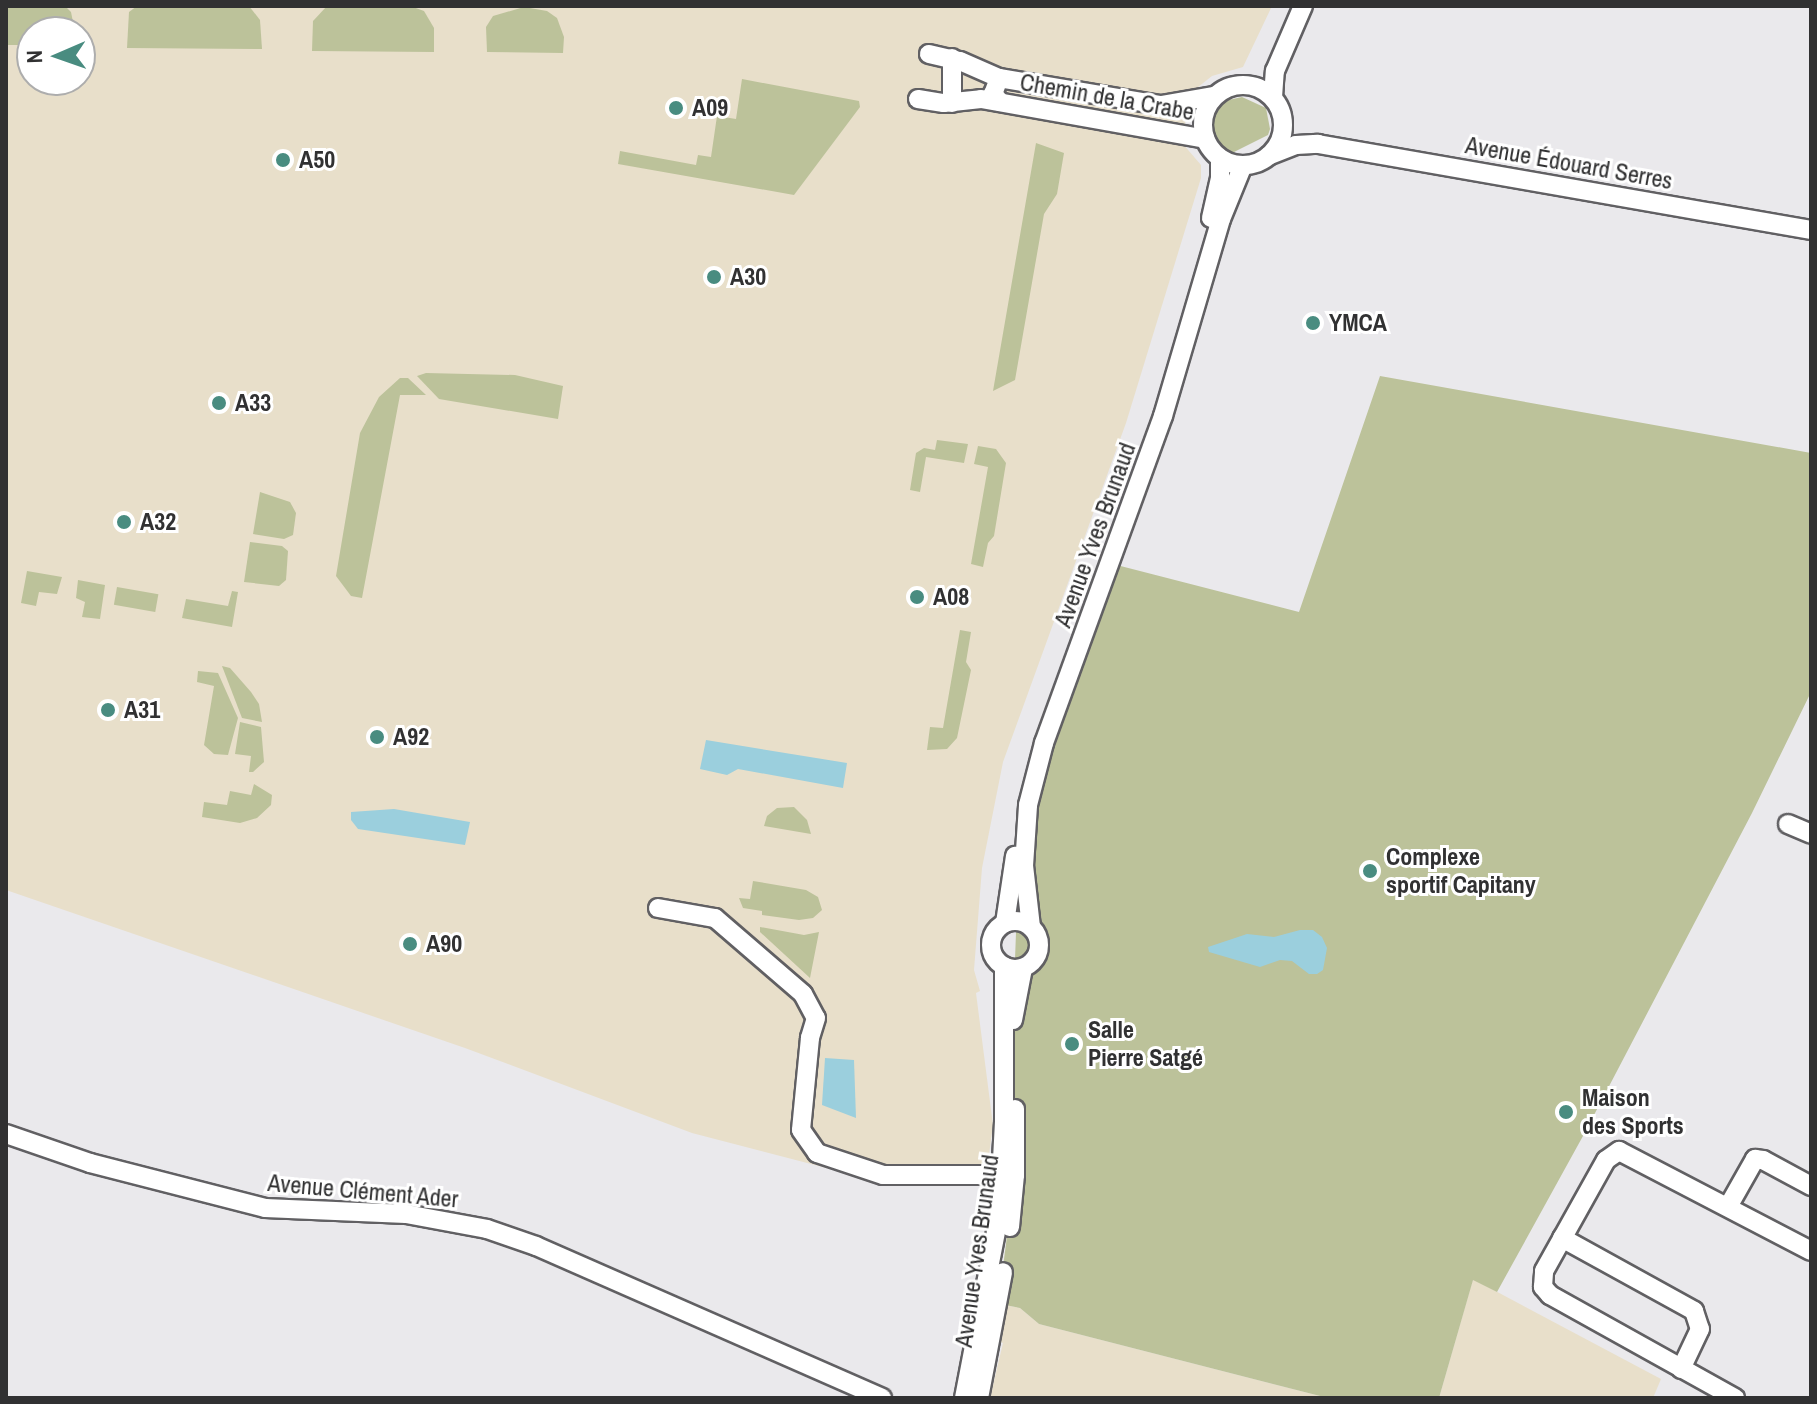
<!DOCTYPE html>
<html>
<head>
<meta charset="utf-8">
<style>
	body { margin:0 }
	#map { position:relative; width:1817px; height:1404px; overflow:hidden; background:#eae9ec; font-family:"Archivo Narrow",sans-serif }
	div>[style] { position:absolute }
	.industrial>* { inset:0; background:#e8dfca }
	.green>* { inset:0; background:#bcc29a; transform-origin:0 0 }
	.water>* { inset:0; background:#9bcfdd }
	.roads { filter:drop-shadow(2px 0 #616063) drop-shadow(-2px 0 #616063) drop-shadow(0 2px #616063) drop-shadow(0 -2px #616063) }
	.minor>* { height:18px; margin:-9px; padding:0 9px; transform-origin:9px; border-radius:9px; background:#fff }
	.minor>.ring { margin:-9px; padding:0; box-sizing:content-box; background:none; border:18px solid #fff; border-radius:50% }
	.dots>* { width:22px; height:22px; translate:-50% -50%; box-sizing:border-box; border:4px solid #fff; border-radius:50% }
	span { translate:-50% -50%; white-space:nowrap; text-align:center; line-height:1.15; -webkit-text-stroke:6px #fff; paint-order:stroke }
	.street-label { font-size:24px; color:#313132 }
	.poi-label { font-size:24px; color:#313132; font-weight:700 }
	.left { translate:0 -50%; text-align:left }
	.frame { position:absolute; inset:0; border:8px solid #313132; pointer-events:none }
	.north { position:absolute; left:16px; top:16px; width:80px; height:80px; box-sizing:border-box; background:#fff; border:2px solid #adadad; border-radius:50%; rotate:268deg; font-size:22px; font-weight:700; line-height:32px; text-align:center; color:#313132 }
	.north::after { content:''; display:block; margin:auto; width:28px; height:36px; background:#498c80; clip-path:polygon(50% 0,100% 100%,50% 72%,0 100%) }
</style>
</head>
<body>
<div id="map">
	<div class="industrial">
		<i style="clip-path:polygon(evenodd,6px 6px,1272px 6px,1243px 67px,1212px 76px,1188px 95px,1183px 144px,1201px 165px,1201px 178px,1126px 423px,1003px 762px,982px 868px,974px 970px,980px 991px,976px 993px,993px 1125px,986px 1177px,888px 1184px,692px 1133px,465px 1048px,6px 890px,6px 6px,32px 32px,80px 32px,80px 80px,32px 80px,32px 32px)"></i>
		<i style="clip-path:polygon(1473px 1279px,1661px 1379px,1653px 1398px,1439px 1398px)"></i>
		<i style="clip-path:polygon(1005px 1305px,1020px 1308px,1039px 1324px,1328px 1398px,990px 1398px,1003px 1343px,998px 1341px)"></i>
	</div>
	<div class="green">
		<i style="clip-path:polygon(6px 6px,65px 6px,71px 12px,75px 32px,32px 32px,32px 45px,6px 45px)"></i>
		<i style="clip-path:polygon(137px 6px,249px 6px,260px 20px,262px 49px,127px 48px,129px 12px)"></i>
		<i style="clip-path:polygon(327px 6px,413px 7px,424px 11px,434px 28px,434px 52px,312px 51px,313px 21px)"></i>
		<i style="clip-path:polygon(524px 7px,547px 11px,557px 18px,564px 37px,563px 53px,487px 52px,486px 27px,493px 16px)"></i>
		<i style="clip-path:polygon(742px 79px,859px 101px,860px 107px,794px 195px,618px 164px,620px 151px,696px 165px,698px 155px,711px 157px,717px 116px,736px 119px)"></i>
		<i style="clip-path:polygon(1242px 97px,1266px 108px,1270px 129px,1268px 135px,1232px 153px,1212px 139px,1209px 115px,1215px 103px)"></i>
		<i style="clip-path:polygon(1036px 143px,1064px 153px,1057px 194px,1044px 214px,1015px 380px,993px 391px)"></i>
		<i style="clip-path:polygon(426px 373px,515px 375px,563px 386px,558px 419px,439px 399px,417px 376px)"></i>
		<i style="clip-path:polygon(1380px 376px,1811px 453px,1811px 692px,1752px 813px,1583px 1136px,1497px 1292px,1473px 1280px,1439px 1398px,1328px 1398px,1039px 1324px,1020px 1308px,1005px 1305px,1001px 1282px,1015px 1175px,1013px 1012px,1019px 853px,1105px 562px,1299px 612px)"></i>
		<i style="clip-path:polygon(400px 378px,408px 378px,426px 395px,400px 395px,362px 598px,351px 596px,336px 576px,360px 433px,379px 397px)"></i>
		<i style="clip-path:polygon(937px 440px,968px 444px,964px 463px,926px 457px,920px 492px,910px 490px,916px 453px,924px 448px,935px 450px)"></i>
		<i style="clip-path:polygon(978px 446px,996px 449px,1006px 463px,994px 536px,988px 543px,983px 567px,971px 564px,988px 467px,974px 464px)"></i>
		<i style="clip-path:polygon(260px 492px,290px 502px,296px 513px,293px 535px,284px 539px,253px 534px)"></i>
		<i style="clip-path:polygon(250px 542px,282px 546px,288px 551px,286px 580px,279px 586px,244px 582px)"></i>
		<i style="clip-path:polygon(27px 571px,62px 577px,57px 594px,39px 592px,36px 606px,21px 603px)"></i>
		<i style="clip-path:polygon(78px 580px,105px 585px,100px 619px,82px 617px,85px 602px,76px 598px)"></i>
		<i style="left:117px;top:587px;width:42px;height:18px;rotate:10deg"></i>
		<i style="clip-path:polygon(232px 591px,238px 592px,232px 627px,182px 618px,186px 599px,228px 606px)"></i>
		<i style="clip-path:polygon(960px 630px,971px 632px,966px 662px,971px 670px,957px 738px,947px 749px,927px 750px,930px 727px,943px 728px)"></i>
		<i style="clip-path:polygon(222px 666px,230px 668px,251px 692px,259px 704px,262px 722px,242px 718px)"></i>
		<i style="clip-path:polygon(198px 671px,218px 673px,238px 718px,228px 755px,214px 754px,204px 745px,214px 686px,197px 682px)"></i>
		<i style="clip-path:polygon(240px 722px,261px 727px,264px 762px,253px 772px,249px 772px,251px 756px,235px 754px)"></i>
		<i style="clip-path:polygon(254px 784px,272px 795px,271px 805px,257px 818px,240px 823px,202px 817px,204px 802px,227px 805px,230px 791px,251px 795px)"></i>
		<i style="clip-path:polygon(794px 807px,807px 820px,811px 834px,764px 826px,767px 816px,777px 808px)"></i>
		<i style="clip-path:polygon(753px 881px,806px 890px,818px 897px,822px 910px,813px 918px,799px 920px,762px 915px,762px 911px,743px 908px,739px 898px,750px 899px)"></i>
		<i style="clip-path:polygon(760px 927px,804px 935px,819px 932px,810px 978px,760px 932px)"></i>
	</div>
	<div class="water">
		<i style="clip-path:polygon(706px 740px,847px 763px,843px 788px,738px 769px,727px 775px,700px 769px)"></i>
		<i style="clip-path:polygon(394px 809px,470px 822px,465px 845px,358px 829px,351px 820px,351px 812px)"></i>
		<i style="clip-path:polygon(1300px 930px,1313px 930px,1322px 937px,1327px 948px,1323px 970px,1317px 974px,1309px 974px,1292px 961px,1280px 960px,1260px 967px,1209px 952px,1208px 947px,1247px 934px,1274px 937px)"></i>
		<i style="clip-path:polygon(825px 1058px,854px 1060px,856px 1118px,822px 1105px)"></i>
	</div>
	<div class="roads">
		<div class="minor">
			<i style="left:929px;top:54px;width:32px;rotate:13deg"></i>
			<i style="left:960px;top:61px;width:43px;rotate:23.6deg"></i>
			<i style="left:952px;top:58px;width:45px;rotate:90deg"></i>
			<i class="ring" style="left:1203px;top:85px;width:62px;height:62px"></i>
			<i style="left:1273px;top:97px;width:26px;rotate:-86deg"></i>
			<i style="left:1275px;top:71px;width:71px;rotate:-66.7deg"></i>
			<i style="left:918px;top:99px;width:26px;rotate:9deg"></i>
			<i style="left:944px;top:103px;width:37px;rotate:-6deg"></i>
			<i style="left:981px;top:99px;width:228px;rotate:10.1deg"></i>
			<i style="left:1000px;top:102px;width:11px;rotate:-131deg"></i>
			<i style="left:993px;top:94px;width:17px;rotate:-69deg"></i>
			<i style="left:999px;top:78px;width:164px;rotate:9.5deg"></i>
			<i style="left:1161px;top:105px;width:54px;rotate:-9.6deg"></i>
			<i style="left:1270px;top:155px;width:28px;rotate:-21deg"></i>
			<i style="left:1296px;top:145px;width:22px;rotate:-3deg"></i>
			<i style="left:1318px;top:144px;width:500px;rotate:9.9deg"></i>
			<i style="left:1211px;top:218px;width:41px;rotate:-77.3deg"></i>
			<i style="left:1220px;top:178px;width:20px;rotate:-90deg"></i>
			<i style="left:1788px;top:824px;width:25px;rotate:23deg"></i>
			<i style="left:658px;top:908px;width:58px;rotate:10deg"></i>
			<i style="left:715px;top:918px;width:116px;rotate:40.8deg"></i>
			<i style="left:803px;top:994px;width:27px;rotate:62deg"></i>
			<i style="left:816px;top:1018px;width:21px;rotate:107deg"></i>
			<i style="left:810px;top:1038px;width:92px;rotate:95.6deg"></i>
			<i style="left:801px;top:1130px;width:28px;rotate:55deg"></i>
			<i style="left:817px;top:1153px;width:70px;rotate:18.4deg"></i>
			<i style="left:883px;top:1175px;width:132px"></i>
			<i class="ring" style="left:991px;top:921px;width:30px;height:30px"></i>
			<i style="left:1005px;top:923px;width:68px;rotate:-81.5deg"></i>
			<i style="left:1031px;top:927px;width:61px;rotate:-96.5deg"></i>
			<i style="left:1024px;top:866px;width:61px;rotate:-86.2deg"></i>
			<i style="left:1028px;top:805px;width:64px;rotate:-75.5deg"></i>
			<i style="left:1044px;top:743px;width:348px;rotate:-70deg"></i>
			<i style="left:1163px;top:416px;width:205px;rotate:-73.6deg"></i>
			<i style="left:1221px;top:219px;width:58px;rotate:-67.8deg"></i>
			<i style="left:1013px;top:1020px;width:53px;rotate:-79.1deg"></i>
			<i style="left:6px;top:1134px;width:89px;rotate:19deg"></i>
			<i style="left:90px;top:1163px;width:181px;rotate:14.4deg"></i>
			<i style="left:265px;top:1208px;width:141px;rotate:2.4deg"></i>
			<i style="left:406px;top:1214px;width:82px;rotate:10.5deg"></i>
			<i style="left:487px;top:1229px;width:52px;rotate:19.1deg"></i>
			<i style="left:536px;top:1246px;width:378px;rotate:23.7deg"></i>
			<i style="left:1729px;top:1205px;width:53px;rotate:-60.5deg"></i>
			<i style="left:1755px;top:1159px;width:8px;rotate:7deg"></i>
			<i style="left:1763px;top:1160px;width:55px;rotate:28.4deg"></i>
			<i style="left:1010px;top:1227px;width:52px;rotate:-84.5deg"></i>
			<i style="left:1015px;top:1175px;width:66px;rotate:-90deg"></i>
			<i style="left:1562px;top:1238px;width:151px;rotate:28.9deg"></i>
			<i style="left:1694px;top:1311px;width:19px;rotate:72deg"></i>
			<i style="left:1700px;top:1329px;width:44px;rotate:115.4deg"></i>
			<i style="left:964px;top:1398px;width:184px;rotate:-79.1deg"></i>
			<i style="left:999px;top:1217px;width:95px;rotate:-87deg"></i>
			<i style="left:1004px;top:1122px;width:156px;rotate:-90deg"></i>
			<i style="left:979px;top:1398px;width:128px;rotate:-79.2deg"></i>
			<i style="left:1735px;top:1398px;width:212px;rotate:-150.9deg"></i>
			<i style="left:1550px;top:1295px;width:11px;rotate:-131deg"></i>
			<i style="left:1543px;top:1287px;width:16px;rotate:-86deg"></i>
			<i style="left:1544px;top:1271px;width:127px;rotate:-60.8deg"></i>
			<i style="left:1606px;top:1160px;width:16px;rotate:-35deg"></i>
			<i style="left:1619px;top:1151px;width:216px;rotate:27.5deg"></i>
		</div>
	</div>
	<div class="dots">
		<i style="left:676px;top:108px;background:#498c80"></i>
		<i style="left:283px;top:160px;background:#498c80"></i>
		<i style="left:714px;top:277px;background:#498c80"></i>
		<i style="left:1313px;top:323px;background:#498c80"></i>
		<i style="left:219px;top:403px;background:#498c80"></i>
		<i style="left:124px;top:522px;background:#498c80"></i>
		<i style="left:917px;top:597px;background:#498c80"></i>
		<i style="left:108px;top:710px;background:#498c80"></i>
		<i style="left:377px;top:737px;background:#498c80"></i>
		<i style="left:1370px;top:871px;background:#498c80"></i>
		<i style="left:410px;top:944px;background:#498c80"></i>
		<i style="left:1072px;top:1044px;background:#498c80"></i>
		<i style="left:1566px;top:1112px;background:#498c80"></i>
	</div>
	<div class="street-label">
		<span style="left:1107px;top:97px;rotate:10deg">Chemin de la Crabe</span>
		<span style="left:1569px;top:163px;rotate:10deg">Avenue Édouard Serres</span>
		<span style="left:1095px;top:535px;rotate:-70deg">Avenue Yves Brunaud</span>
		<span style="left:363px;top:1191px;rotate:5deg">Avenue Clément Ader</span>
		<span style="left:977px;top:1251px;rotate:-82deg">Avenue Yves Brunaud</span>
	</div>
	<div class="poi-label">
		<span class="left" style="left:692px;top:108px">A09</span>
		<span class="left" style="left:299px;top:160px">A50</span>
		<span class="left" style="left:730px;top:277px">A30</span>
		<span class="left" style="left:1329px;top:323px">YMCA</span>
		<span class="left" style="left:235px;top:403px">A33</span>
		<span class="left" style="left:140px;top:522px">A32</span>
		<span class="left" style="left:933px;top:597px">A08</span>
		<span class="left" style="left:124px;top:710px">A31</span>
		<span class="left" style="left:393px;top:737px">A92</span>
		<span class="left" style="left:1386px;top:871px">Complexe<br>sportif Capitany</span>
		<span class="left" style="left:426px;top:944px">A90</span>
		<span class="left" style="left:1088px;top:1044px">Salle<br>Pierre Satgé</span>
		<span class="left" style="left:1582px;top:1112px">Maison<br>des Sports</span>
	</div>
	<div class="frame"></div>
	<div class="north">N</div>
</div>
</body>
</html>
